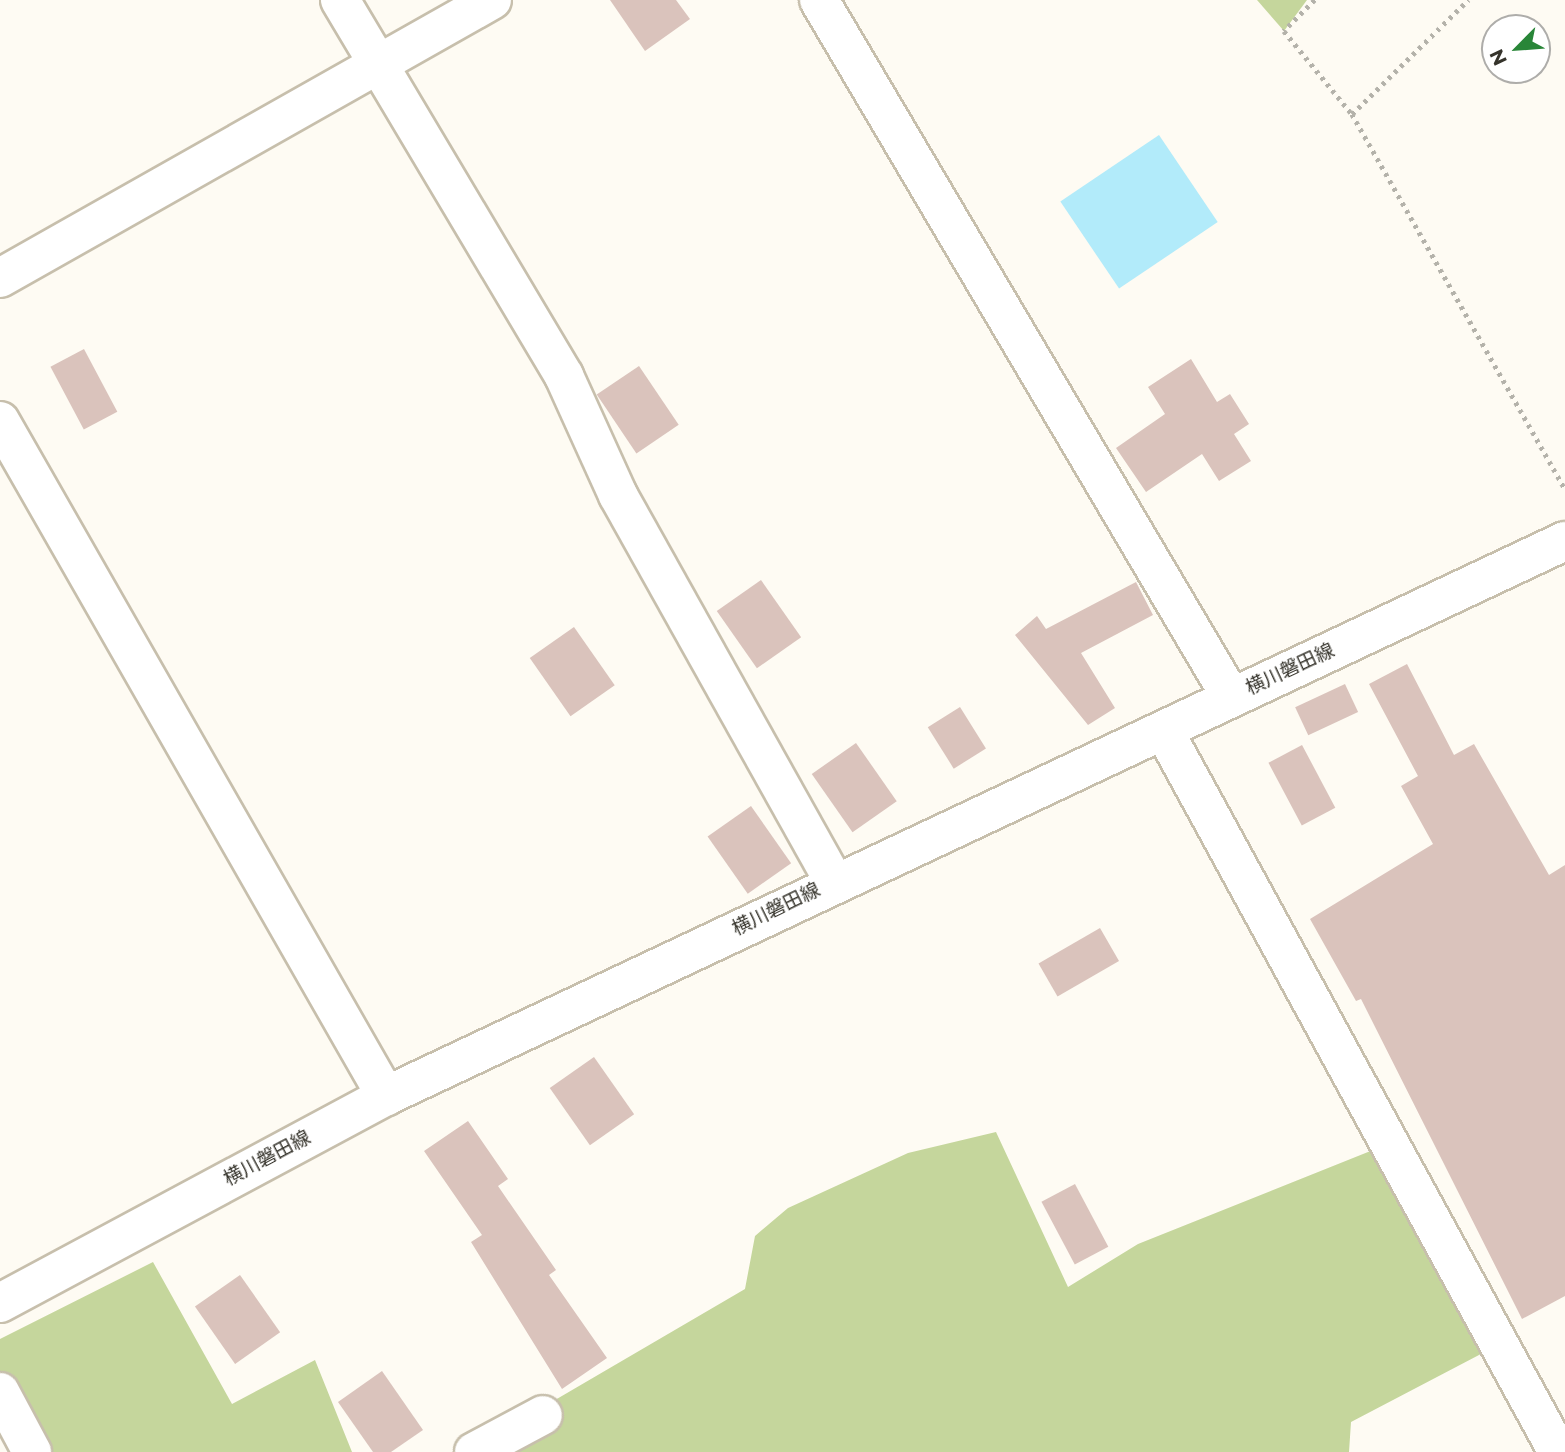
<!DOCTYPE html>
<html>
<head>
<meta charset="utf-8">
<style>
	body { margin:0 }
	#map { position:relative; width:1565px; height:1452px; overflow:hidden; background:#fefbf3; font-family:Montserrat,"Noto Sans JP",sans-serif }
	div>[style] { position:absolute }
	.green>* { inset:0; background:#c5d69c }
	.water>* { inset:0; background:#b2ebfa; transform-origin:0 0 }
	.building>* { inset:0; background:#dac3bc; transform-origin:0 0 }
	.path>* { height:4.5px; margin-top:-2.25px; transform-origin:0; background:repeating-linear-gradient(90deg,#b4b2aa 0 3.5px,transparent 0 8.5px) }
	.roads { filter:drop-shadow(2px 0 #c7bfac) drop-shadow(-2px 0 #c7bfac) drop-shadow(0 2px #c7bfac) drop-shadow(0 -2px #c7bfac) }
	.minor>* { height:38px; margin:-19px; padding:0 19px; transform-origin:19px; border-radius:19px; background:#fff }
	.secondary>* { height:38px; margin:-19px; padding:0 19px; transform-origin:19px; border-radius:19px; background:#fff }
	span { translate:-50% -50%; white-space:nowrap; text-align:center; line-height:1.15; -webkit-text-stroke:7px #fff; paint-order:stroke }
	.street-label { font-size:19px; color:#35332b }
	.north { position:absolute; left:1481px; top:14px; width:70px; height:70px; box-sizing:border-box; background:#fff; border:2px solid #aeadaa; border-radius:50%; rotate:245deg; font-size:19px; font-weight:700; line-height:28px; text-align:center; color:#35332b }
	.north::after { content:''; display:block; margin:auto; width:24px; height:32px; background:#298638; clip-path:polygon(50% 0,100% 100%,50% 72%,0 100%) }
</style>
</head>
<body>
<div id="map">
	<div class="green">
		<i style="clip-path:polygon(1257px 0,1307px 0,1284px 31px)"></i>
		<i style="clip-path:polygon(996px 1132px,1068px 1287px,1138px 1244px,1408px 1136px,1419px 1198px,1500px 1344px,1351px 1422px,1349px 1452px,466px 1452px,745px 1289px,755px 1236px,788px 1208px,908px 1153px)"></i>
		<i style="clip-path:polygon(153px 1262px,232px 1404px,315px 1360px,352px 1452px,45px 1452px,0 1375px,0 1339px)"></i>
	</div>
	<div class="water">
		<i style="left:1159px;top:135px;width:105px;height:119px;rotate:56deg"></i>
	</div>
	<div class="building">
		<i style="clip-path:polygon(610px 0,676px 0,690px 19px,645px 51px)"></i>
		<i style="left:84px;top:349px;width:71px;height:38px;rotate:62deg"></i>
		<i style="clip-path:polygon(1191px 359px,1217px 402px,1230px 394px,1249px 424px,1234px 434px,1251px 461px,1219px 481px,1202px 454px,1146px 492px,1116px 448px,1165px 414px,1148px 387px)"></i>
		<i style="left:639px;top:366px;width:71px;height:51px;rotate:56deg"></i>
		<i style="left:761px;top:580px;width:70px;height:54px;rotate:55deg"></i>
		<i style="clip-path:polygon(1136px 582px,1153px 615px,1081px 653px,1115px 708px,1088px 725px,1015px 635px,1037px 616px,1046px 629px)"></i>
		<i style="left:574px;top:627px;width:71px;height:54px;rotate:55deg"></i>
		<i style="clip-path:polygon(1407px 664px,1454px 755px,1474px 744px,1549px 875px,1565px 865px,1565px 1296px,1522px 1319px,1361px 999px,1356px 1001px,1310px 919px,1433px 844px,1401px 786px,1418px 776px,1369px 684px)"></i>
		<i style="left:1345px;top:684px;width:31px;height:55px;rotate:65deg"></i>
		<i style="left:960px;top:707px;width:49px;height:38px;rotate:58deg"></i>
		<i style="left:856px;top:743px;width:71px;height:54px;rotate:55deg"></i>
		<i style="left:1302px;top:745px;width:71px;height:38px;rotate:62deg"></i>
		<i style="left:751px;top:806px;width:70px;height:53px;rotate:55deg"></i>
		<i style="left:1100px;top:928px;width:38px;height:71px;rotate:60deg"></i>
		<i style="left:594px;top:1057px;width:70px;height:54px;rotate:55deg"></i>
		<i style="clip-path:polygon(468px 1121px,508px 1179px,498px 1186px,556px 1270px,549px 1275px,607px 1358px,562px 1389px,471px 1242px,482px 1235px,424px 1151px)"></i>
		<i style="left:1075px;top:1184px;width:71px;height:38px;rotate:62deg"></i>
		<i style="left:240px;top:1275px;width:70px;height:55px;rotate:55deg"></i>
		<i style="clip-path:polygon(382px 1371px,423px 1430px,391px 1452px,373px 1452px,338px 1402px)"></i>
	</div>
	<div class="path">
		<i style="left:1315px;top:0;width:44px;rotate:135deg"></i>
		<i style="left:1284px;top:31px;width:107px;rotate:50.7deg"></i>
		<i style="left:1352px;top:114px;width:431px;rotate:60.4deg"></i>
		<i style="left:1352px;top:114px;width:163px;rotate:-44.5deg"></i>
	</div>
	<div class="roads">
		<div class="minor">
			<i style="left:340px;top:0;width:438px;rotate:59.2deg"></i>
			<i style="left:564px;top:376px;width:131px;rotate:65.6deg"></i>
			<i style="left:618px;top:495px;width:442px;rotate:60.8deg"></i>
			<i style="left:819px;top:0;width:810px;rotate:59.41deg"></i>
			<i style="left:0;top:278px;width:565px;rotate:-29.47deg"></i>
			<i style="left:0;top:421px;width:778px;rotate:60.24deg"></i>
			<i style="left:1164px;top:731px;width:822px;rotate:61.35deg"></i>
			<i style="left:0;top:1392px;width:68px;rotate:61.9deg"></i>
			<i style="left:474px;top:1452px;width:78px;rotate:-28.2deg"></i>
		</div>
		<div class="secondary">
			<i style="left:0;top:1303px;width:438px;rotate:-28.2deg"></i>
			<i style="left:386px;top:1096px;width:1303px;rotate:-25.21deg"></i>
		</div>
	</div>
	<div class="street-label">
		<span style="left:1290px;top:669px;rotate:-25deg">横川磐田線</span>
		<span style="left:776px;top:909px;rotate:-26deg">横川磐田線</span>
		<span style="left:267px;top:1158px;rotate:-28deg">横川磐田線</span>
	</div>
	<div class="north">N</div>
</div>
</body>
</html>
